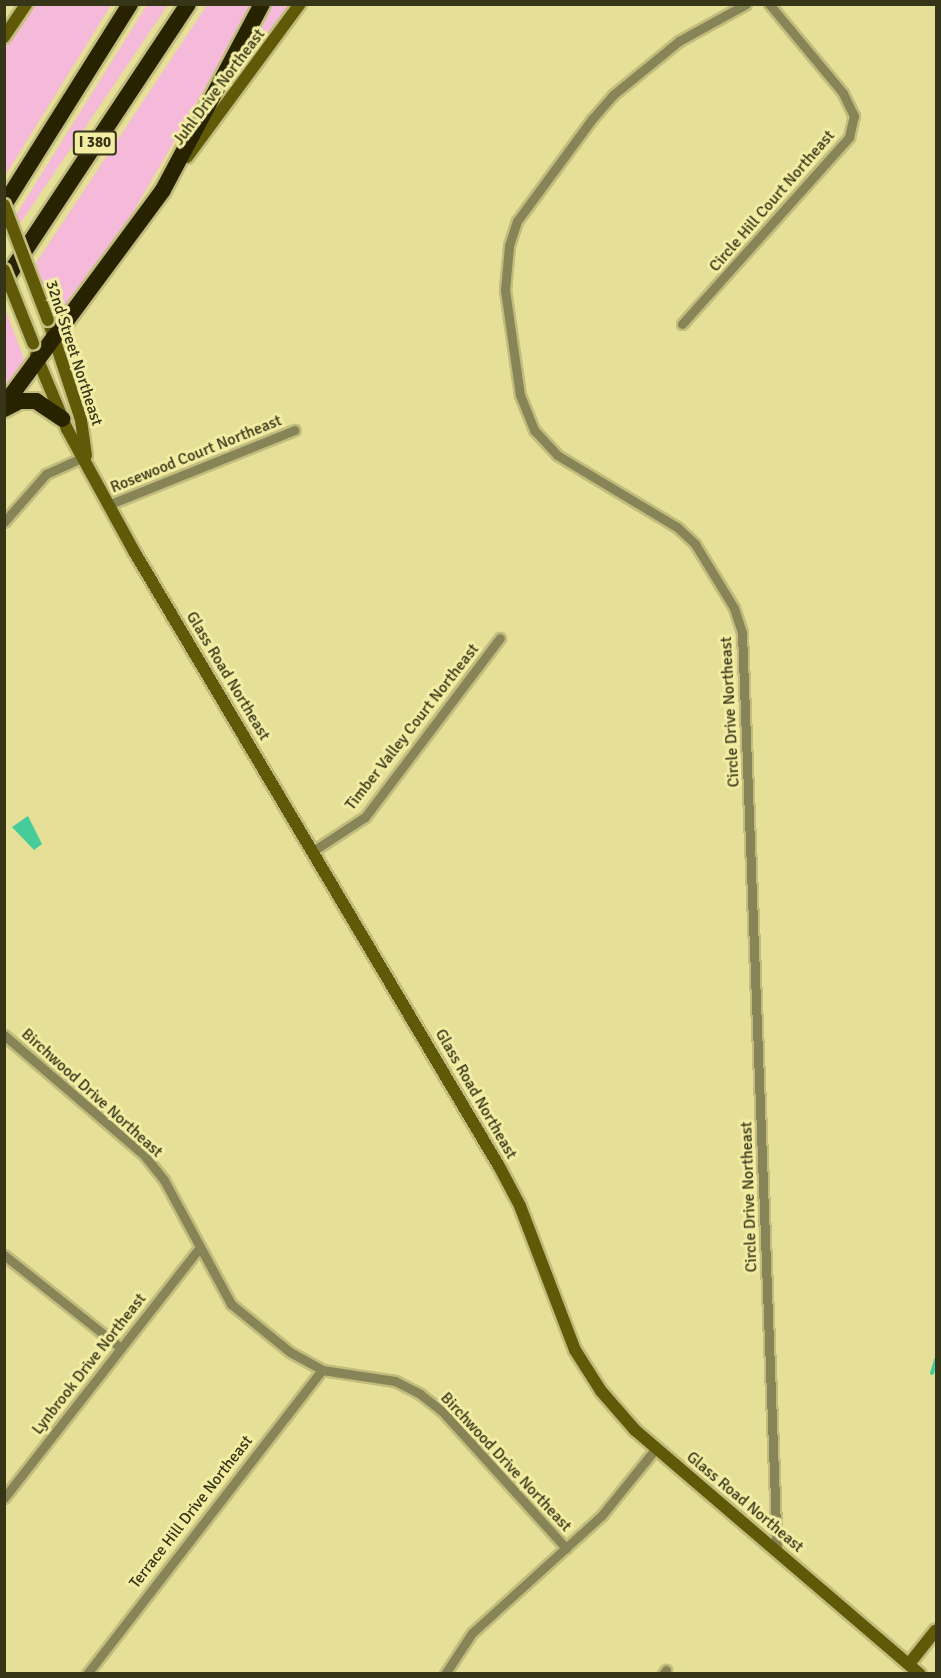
<!DOCTYPE html>
<html>
<head>
<meta charset="utf-8">
<style>
	body { margin:0 }
	#map { position:relative; width:941px; height:1678px; overflow:hidden; background:#e5df97; font-family:Signika,sans-serif }
	div>[style] { position:absolute }
	.green>* { inset:0; background:#f5b9da }
	.water>* { inset:0; background:#46cc9a }
	.stream>* { height:4px; margin:-2px; padding:0 2px; transform-origin:2px; border-radius:2px; background:#46cc9a }
	.roads { filter:drop-shadow(2px 0 #c2bd7d) drop-shadow(-2px 0 #c2bd7d) drop-shadow(0 2px #c2bd7d) drop-shadow(0 -2px #c2bd7d) }
	.street>* { height:9px; margin:-4.5px; padding:0 4.5px; transform-origin:4.5px; border-radius:4.5px; background:#878458 }
	.secondary>* { height:12px; margin:-6px; padding:0 6px; transform-origin:6px; border-radius:6px; background:#605a08 }
	.highway>* { height:16px; margin:-8px; padding:0 8px; transform-origin:8px; border-radius:8px; background:#272300 }
	.bridges { filter:drop-shadow(2px 0 #c2bd7d) drop-shadow(-2px 0 #c2bd7d) drop-shadow(0 2px #c2bd7d) drop-shadow(0 -2px #c2bd7d) }
	.secondary-bridge>* { height:12px; margin:-6px; padding:0 6px; transform-origin:6px; border-radius:6px; background:#605a08 }
	span { translate:-50% -50%; white-space:nowrap; text-align:center; line-height:1.15; -webkit-text-stroke:6px #f2eda3; paint-order:stroke }
	.shield-label span { padding:2px 4px; background:#f2eda3; border:2px solid; border-radius:4px; -webkit-text-stroke-width:0 }
	.shield-label { font-size:15px; color:#373517; font-weight:700 }
	.street-label { font-size:16px; color:#373517 }
	.frame { position:absolute; inset:0; border:6px solid #373517; pointer-events:none }
</style>
</head>
<body>
<div id="map">
	<div class="green">
		<i style="clip-path:polygon(33px 5px,111px 5px,5px 176px,5px 49px)"></i>
		<i style="clip-path:polygon(147px 5px,168px 5px,19px 225px,16px 215px)"></i>
		<i style="clip-path:polygon(207px 5px,253px 5px,124px 228px,72px 302px,53px 313px,36px 263px)"></i>
		<i style="clip-path:polygon(270px 5px,292px 5px,220px 109px,215px 106px)"></i>
		<i style="clip-path:polygon(6px 311px,27px 367px,5px 388px,4px 313px)"></i>
	</div>
	<div class="water">
		<i style="clip-path:polygon(28px 816px,42px 844px,34px 850px,12px 827px)"></i>
	</div>
	<div class="stream">
		<i style="left:932px;top:1373px;width:14px;rotate:-73deg"></i>
	</div>
	<div class="roads">
		<div class="street">
			<i style="left:746px;top:4px;width:77px;rotate:151.1deg"></i>
			<i style="left:679px;top:41px;width:85px;rotate:140.7deg"></i>
			<i style="left:613px;top:95px;width:32px;rotate:131deg"></i>
			<i style="left:592px;top:119px;width:127px;rotate:126.3deg"></i>
			<i style="left:517px;top:221px;width:26px;rotate:108deg"></i>
			<i style="left:509px;top:246px;width:44px;rotate:95.2deg"></i>
			<i style="left:505px;top:290px;width:106px;rotate:81.9deg"></i>
			<i style="left:520px;top:395px;width:38px;rotate:68deg"></i>
			<i style="left:534px;top:430px;width:34px;rotate:47deg"></i>
			<i style="left:557px;top:455px;width:140px;rotate:31deg"></i>
			<i style="left:677px;top:527px;width:25px;rotate:43deg"></i>
			<i style="left:695px;top:544px;width:75px;rotate:58.6deg"></i>
			<i style="left:734px;top:608px;width:26px;rotate:72deg"></i>
			<i style="left:742px;top:633px;width:919px;rotate:87.82deg"></i>
			<i style="left:682px;top:324px;width:251px;rotate:-48.2deg"></i>
			<i style="left:849px;top:137px;width:22px;rotate:-77deg"></i>
			<i style="left:854px;top:116px;width:25px;rotate:-116deg"></i>
			<i style="left:843px;top:93px;width:116px;rotate:-129.7deg"></i>
			<i style="left:108px;top:505px;width:201px;rotate:-21.9deg"></i>
			<i style="left:4px;top:522px;width:64px;rotate:-48.8deg"></i>
			<i style="left:46px;top:474px;width:44px;rotate:-24.2deg"></i>
			<i style="left:313px;top:851px;width:62px;rotate:-33.2deg"></i>
			<i style="left:365px;top:817px;width:224px;rotate:-53deg"></i>
			<i style="left:4px;top:1035px;width:183px;rotate:40.6deg"></i>
			<i style="left:143px;top:1154px;width:33px;rotate:51deg"></i>
			<i style="left:164px;top:1180px;width:141px;rotate:61.6deg"></i>
			<i style="left:231px;top:1304px;width:76px;rotate:39.1deg"></i>
			<i style="left:290px;top:1352px;width:37px;rotate:29deg"></i>
			<i style="left:322px;top:1370px;width:74px;rotate:8.6deg"></i>
			<i style="left:395px;top:1381px;width:28px;rotate:27deg"></i>
			<i style="left:420px;top:1394px;width:28px;rotate:38deg"></i>
			<i style="left:442px;top:1411px;width:185px;rotate:47.9deg"></i>
			<i style="left:4px;top:1255px;width:149px;rotate:38.5deg"></i>
			<i style="left:4px;top:1498px;width:315px;rotate:-52deg"></i>
			<i style="left:87px;top:1674px;width:384px;rotate:-52.3deg"></i>
			<i style="left:445px;top:1674px;width:49px;rotate:-56.6deg"></i>
			<i style="left:472px;top:1633px;width:176px;rotate:-42.2deg"></i>
			<i style="left:602px;top:1515px;width:86px;rotate:-51.1deg"></i>
			<i style="left:663px;top:1674px;width:5px;rotate:-53deg"></i>
		</div>
		<div class="secondary">
			<i style="left:4px;top:37px;width:40px;rotate:-56deg"></i>
			<i style="left:187px;top:157px;width:190px;rotate:-53.6deg"></i>
			<i style="left:48px;top:320px;width:105px;rotate:71.7deg"></i>
			<i style="left:81px;top:420px;width:36px;rotate:82deg"></i>
			<i style="left:36px;top:355px;width:80px;rotate:67.3deg"></i>
			<i style="left:67px;top:429px;width:141px;rotate:61.3deg"></i>
			<i style="left:135px;top:553px;width:715px;rotate:59.31deg"></i>
			<i style="left:500px;top:1168px;width:43px;rotate:62.2deg"></i>
			<i style="left:520px;top:1206px;width:154px;rotate:69.1deg"></i>
			<i style="left:575px;top:1350px;width:49px;rotate:57.6deg"></i>
			<i style="left:601px;top:1391px;width:52px;rotate:48.9deg"></i>
			<i style="left:635px;top:1430px;width:375px;rotate:40.6deg"></i>
			<i style="left:909px;top:1664px;width:43px;rotate:-51.5deg"></i>
		</div>
		<div class="highway">
			<i style="left:4px;top:205px;width:237px;rotate:-57.9deg"></i>
			<i style="left:4px;top:282px;width:333px;rotate:-56.5deg"></i>
			<i style="left:4px;top:405px;width:267px;rotate:-53.5deg"></i>
			<i style="left:163px;top:190px;width:211px;rotate:-62deg"></i>
			<i style="left:4px;top:409px;width:18px;rotate:-27deg"></i>
			<i style="left:20px;top:401px;width:16px"></i>
			<i style="left:36px;top:401px;width:32px;rotate:34deg"></i>
		</div>
	</div>
	<div class="bridges">
		<div class="secondary-bridge">
			<i style="left:4px;top:205px;width:123px;rotate:69.1deg"></i>
			<i style="left:4px;top:270px;width:79px;rotate:68.3deg"></i>
		</div>
	</div>
	<div class="shield-label">
		<span style="left:95px;top:143px">I 380</span>
	</div>
	<div class="street-label">
		<span style="left:219px;top:87px;rotate:-53deg">Juhl Drive Northeast</span>
		<span style="left:772px;top:201px;rotate:-49deg">Circle Hill Court Northeast</span>
		<span style="left:74px;top:353px;rotate:72deg">32nd Street Northeast</span>
		<span style="left:196px;top:454px;rotate:-22deg">Rosewood Court Northeast</span>
		<span style="left:228px;top:676px;rotate:59deg">Glass Road Northeast</span>
		<span style="left:730px;top:712px;rotate:-93deg">Circle Drive Northeast</span>
		<span style="left:412px;top:727px;rotate:-52deg">Timber Valley Court Northeast</span>
		<span style="left:92px;top:1093px;rotate:42deg">Birchwood Drive Northeast</span>
		<span style="left:476px;top:1094px;rotate:60deg">Glass Road Northeast</span>
		<span style="left:749px;top:1197px;rotate:-92deg">Circle Drive Northeast</span>
		<span style="left:89px;top:1364px;rotate:-52deg">Lynbrook Drive Northeast</span>
		<span style="left:506px;top:1462px;rotate:47deg">Birchwood Drive Northeast</span>
		<span style="left:745px;top:1502px;rotate:40deg">Glass Road Northeast</span>
		<span style="left:191px;top:1512px;rotate:-52deg">Terrace Hill Drive Northeast</span>
	</div>
	<div class="frame"></div>
</div>
</body>
</html>
